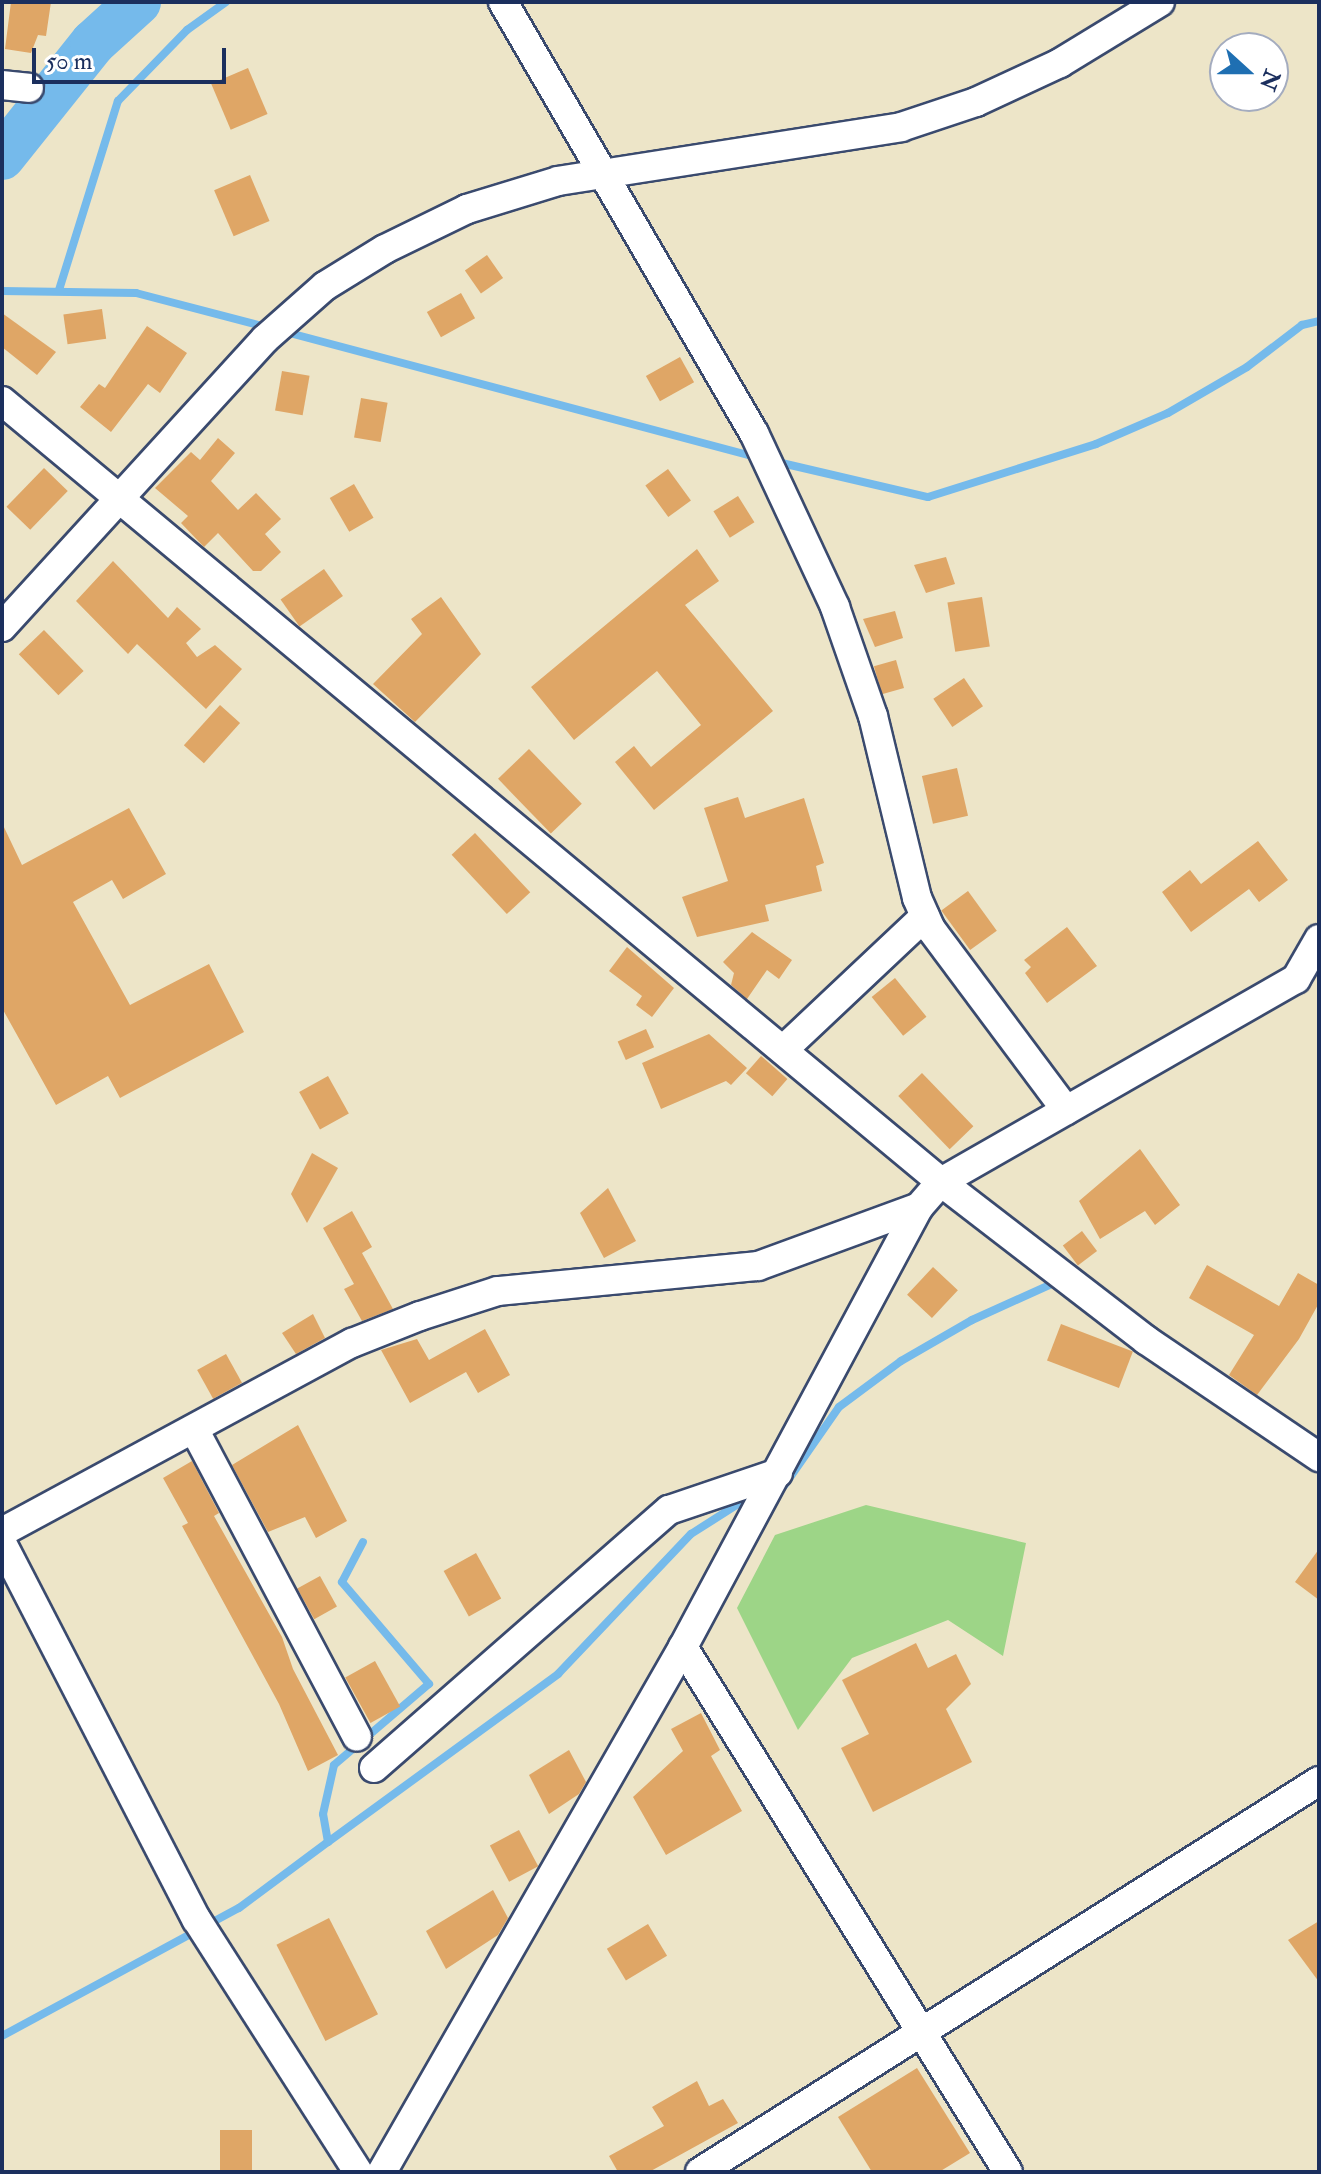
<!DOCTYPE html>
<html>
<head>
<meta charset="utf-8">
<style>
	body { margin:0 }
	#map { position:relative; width:1321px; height:2174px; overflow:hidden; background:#ede5c8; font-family:"IM FELL Double Pica",serif }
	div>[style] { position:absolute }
	.green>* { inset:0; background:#9dd587 }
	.stream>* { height:8px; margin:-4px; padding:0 4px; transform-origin:4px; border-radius:4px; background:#75baeb }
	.river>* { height:46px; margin:-23px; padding:0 23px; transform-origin:23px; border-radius:23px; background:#75baeb }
	.building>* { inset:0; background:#dfa666; transform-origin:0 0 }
	.roads { filter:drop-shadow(2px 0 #3a4a6e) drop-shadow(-2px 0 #3a4a6e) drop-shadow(0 2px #3a4a6e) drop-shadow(0 -2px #3a4a6e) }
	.minor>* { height:28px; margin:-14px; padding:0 14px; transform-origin:14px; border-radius:14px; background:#fff }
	span { translate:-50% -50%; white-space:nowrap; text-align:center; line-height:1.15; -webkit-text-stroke:6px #fff; paint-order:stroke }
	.frame { position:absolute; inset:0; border:4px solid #1b2f5e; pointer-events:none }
	.north { position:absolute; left:1209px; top:32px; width:80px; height:80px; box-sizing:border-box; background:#fff; border:2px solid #a4acbf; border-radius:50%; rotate:111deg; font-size:22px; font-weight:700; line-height:32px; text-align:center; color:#1b2f5e }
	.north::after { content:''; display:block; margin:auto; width:28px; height:36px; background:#1f6fb2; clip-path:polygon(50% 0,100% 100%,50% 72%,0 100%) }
	.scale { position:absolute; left:32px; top:48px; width:194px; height:36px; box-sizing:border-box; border:4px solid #1b2f5e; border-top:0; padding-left:10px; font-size:24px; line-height:28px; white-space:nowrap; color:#1b2f5e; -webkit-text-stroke:6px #fff; paint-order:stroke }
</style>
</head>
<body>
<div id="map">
	<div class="green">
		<i style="clip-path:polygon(866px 1505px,1026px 1543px,1003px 1656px,948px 1620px,852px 1658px,798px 1730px,737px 1608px,775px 1535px)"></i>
	</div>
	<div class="stream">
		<i style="left:59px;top:290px;width:198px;rotate:-72.7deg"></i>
		<i style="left:118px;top:101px;width:99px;rotate:-45.8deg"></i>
		<i style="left:187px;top:30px;width:48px;rotate:-35.7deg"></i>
		<i style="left:2px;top:291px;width:134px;rotate:0.9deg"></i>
		<i style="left:136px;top:293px;width:138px;rotate:14.7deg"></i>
		<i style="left:282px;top:331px;width:490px;rotate:14.9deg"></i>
		<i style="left:773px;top:461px;width:159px;rotate:13.1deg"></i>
		<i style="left:928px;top:497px;width:176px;rotate:-17.5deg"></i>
		<i style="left:1096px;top:444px;width:78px;rotate:-23.3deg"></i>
		<i style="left:1168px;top:413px;width:91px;rotate:-30.2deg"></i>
		<i style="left:1247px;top:367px;width:69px;rotate:-37.4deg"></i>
		<i style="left:1302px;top:325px;width:17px;rotate:-13deg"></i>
		<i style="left:784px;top:1486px;width:96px;rotate:-55.2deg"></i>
		<i style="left:839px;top:1407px;width:77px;rotate:-36.6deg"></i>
		<i style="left:901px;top:1361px;width:82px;rotate:-30deg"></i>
		<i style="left:972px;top:1320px;width:92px;rotate:-24.3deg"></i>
		<i style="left:328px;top:1842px;width:285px;rotate:-36.1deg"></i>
		<i style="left:558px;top:1674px;width:193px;rotate:-46.5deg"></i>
		<i style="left:691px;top:1534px;width:69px;rotate:-32.5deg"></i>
		<i style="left:2px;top:2036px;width:269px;rotate:-28.4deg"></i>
		<i style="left:239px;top:1908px;width:111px;rotate:-36.6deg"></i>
		<i style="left:328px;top:1842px;width:28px;rotate:-100deg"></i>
		<i style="left:323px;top:1814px;width:50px;rotate:-77.3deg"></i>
		<i style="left:334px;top:1765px;width:125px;rotate:-40.5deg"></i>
		<i style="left:429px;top:1684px;width:134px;rotate:-130.5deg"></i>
		<i style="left:342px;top:1582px;width:45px;rotate:-62.3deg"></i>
	</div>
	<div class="river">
		<i style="left:2px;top:157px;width:146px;rotate:-51.4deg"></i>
		<i style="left:93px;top:43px;width:61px;rotate:-42.3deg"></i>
	</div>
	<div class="building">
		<i style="clip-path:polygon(11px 2px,51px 2px,46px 36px,38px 35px,31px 53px,5px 49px)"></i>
		<i style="left:248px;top:68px;width:50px;height:40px;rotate:67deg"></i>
		<i style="left:250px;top:175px;width:50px;height:39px;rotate:67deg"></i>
		<i style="left:487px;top:255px;width:28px;height:27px;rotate:55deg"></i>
		<i style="left:461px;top:293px;width:29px;height:39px;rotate:61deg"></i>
		<i style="left:102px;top:309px;width:30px;height:39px;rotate:82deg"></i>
		<i style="clip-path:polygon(2px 313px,56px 352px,37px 375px,2px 347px)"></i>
		<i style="clip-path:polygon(147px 326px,187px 353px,160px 393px,148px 384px,111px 432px,80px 407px,99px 384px,105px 388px)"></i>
		<i style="left:680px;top:357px;width:29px;height:39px;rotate:61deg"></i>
		<i style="left:282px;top:371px;width:28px;height:40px;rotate:10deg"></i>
		<i style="left:361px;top:398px;width:27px;height:40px;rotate:10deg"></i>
		<i style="clip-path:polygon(218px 438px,235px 453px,211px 481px,238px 510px,256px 493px,281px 519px,265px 534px,281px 552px,261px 571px,253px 571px,218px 533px,204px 547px,181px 523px,188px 516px,155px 488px,191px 452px,200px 460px)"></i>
		<i style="left:44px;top:468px;width:33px;height:54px;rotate:44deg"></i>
		<i style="left:668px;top:469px;width:39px;height:28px;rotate:54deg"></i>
		<i style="left:354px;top:484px;width:39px;height:28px;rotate:60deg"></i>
		<i style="left:738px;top:496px;width:31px;height:29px;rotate:58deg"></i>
		<i style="clip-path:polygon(697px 549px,719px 581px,685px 605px,773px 711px,654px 810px,615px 762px,634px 746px,651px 767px,701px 725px,657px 671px,574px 740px,531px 687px)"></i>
		<i style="clip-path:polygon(946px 557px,955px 584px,926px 593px,914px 565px)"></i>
		<i style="clip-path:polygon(113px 561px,168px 618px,177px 607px,201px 629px,186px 643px,197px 657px,215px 645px,242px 669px,206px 709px,137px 644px,128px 654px,76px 601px)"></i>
		<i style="left:324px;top:569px;width:33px;height:53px;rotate:55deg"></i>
		<i style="clip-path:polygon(441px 597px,481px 654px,415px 722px,373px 684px,422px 634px,411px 619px)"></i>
		<i style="left:982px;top:597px;width:50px;height:35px;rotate:81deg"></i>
		<i style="clip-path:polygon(895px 611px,903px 638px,875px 647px,863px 619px)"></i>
		<i style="left:44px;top:630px;width:57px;height:35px;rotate:46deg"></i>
		<i style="left:896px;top:660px;width:29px;height:23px;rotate:74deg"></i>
		<i style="left:964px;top:678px;width:34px;height:37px;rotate:56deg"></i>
		<i style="left:220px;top:705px;width:27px;height:54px;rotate:42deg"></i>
		<i style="left:529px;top:749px;width:76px;height:43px;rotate:46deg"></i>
		<i style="left:957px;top:768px;width:49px;height:36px;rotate:77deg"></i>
		<i style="clip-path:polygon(738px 797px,745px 818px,804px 798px,824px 863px,816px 866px,822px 891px,765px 905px,769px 921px,697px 937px,682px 897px,728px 881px,704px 808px)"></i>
		<i style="clip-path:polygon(129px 808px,166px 874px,123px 899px,112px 880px,73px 902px,130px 1005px,209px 964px,244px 1032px,120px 1098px,108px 1076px,56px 1105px,2px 1008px,2px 823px,22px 865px)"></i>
		<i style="left:475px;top:833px;width:81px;height:32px;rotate:47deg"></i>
		<i style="clip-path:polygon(1258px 841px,1288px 880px,1259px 902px,1249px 889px,1191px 932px,1162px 892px,1190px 870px,1201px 884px)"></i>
		<i style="left:968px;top:891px;width:49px;height:33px;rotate:54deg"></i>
		<i style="clip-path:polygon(1067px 927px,1097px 966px,1047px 1003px,1025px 973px,1031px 967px,1024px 960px)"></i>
		<i style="clip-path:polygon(752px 932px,792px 960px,779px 979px,767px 970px,747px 999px,731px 985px,734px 973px,723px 962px)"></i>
		<i style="clip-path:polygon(627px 947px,674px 988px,652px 1017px,636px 1005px,642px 996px,609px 971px)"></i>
		<i style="left:895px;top:978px;width:50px;height:30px;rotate:51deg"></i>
		<i style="left:646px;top:1029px;width:20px;height:31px;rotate:66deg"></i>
		<i style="clip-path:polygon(709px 1034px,747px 1068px,731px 1085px,726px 1081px,661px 1109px,642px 1063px)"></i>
		<i style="left:761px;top:1056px;width:35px;height:23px;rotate:41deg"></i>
		<i style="left:922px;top:1073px;width:74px;height:33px;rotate:46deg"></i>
		<i style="left:328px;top:1076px;width:43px;height:33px;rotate:61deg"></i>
		<i style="clip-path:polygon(1140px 1149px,1180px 1205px,1155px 1225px,1145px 1211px,1100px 1239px,1079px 1201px)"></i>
		<i style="clip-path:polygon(312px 1153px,338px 1168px,307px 1223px,291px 1194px)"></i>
		<i style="clip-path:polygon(608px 1188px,636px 1241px,604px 1258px,580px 1213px)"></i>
		<i style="clip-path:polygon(352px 1211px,372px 1247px,362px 1253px,393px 1309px,362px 1321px,344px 1289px,354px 1284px,323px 1228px)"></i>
		<i style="left:1082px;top:1231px;width:25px;height:24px;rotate:53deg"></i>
		<i style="clip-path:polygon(1207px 1265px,1279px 1306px,1298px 1273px,1319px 1285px,1319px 1303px,1299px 1339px,1257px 1395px,1229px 1375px,1254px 1335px,1189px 1298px)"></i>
		<i style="left:933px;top:1267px;width:34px;height:38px;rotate:43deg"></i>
		<i style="clip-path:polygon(313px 1314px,325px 1338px,296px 1354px,282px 1333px)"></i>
		<i style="left:1061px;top:1324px;width:77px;height:39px;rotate:21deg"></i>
		<i style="clip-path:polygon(485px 1329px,510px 1375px,478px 1393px,466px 1372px,410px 1403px,381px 1350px,417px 1339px,429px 1360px)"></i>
		<i style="left:226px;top:1354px;width:33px;height:33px;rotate:61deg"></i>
		<i style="clip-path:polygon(298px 1425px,347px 1521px,316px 1538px,305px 1517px,268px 1532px,232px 1465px)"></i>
		<i style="clip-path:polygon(192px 1461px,219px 1513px,214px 1516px,282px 1637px,293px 1669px,338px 1755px,308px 1771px,279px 1704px,182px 1526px,188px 1523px,163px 1478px)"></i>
		<i style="clip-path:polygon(1319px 1549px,1319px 1600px,1295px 1582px)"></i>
		<i style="left:476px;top:1553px;width:52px;height:37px;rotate:61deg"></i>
		<i style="left:320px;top:1576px;width:35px;height:26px;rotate:61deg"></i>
		<i style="clip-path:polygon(916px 1643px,928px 1668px,956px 1654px,971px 1684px,946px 1709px,972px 1762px,873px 1812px,841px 1748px,869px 1734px,842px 1680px)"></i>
		<i style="left:375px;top:1661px;width:52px;height:34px;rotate:61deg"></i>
		<i style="clip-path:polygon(701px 1713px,720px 1750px,711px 1756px,742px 1811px,666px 1855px,633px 1797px,683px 1751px,671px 1729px)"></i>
		<i style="clip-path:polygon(569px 1750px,586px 1782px,579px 1794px,549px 1814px,529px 1775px)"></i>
		<i style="left:519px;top:1830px;width:41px;height:33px;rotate:62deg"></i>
		<i style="clip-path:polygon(493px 1890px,508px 1918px,498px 1935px,446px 1969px,426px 1931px)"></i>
		<i style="left:329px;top:1918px;width:108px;height:59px;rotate:63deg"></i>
		<i style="clip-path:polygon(1319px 1921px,1319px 1982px,1288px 1940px)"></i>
		<i style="left:648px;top:1924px;width:37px;height:48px;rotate:59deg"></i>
		<i style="clip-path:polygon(917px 2068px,970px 2153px,939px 2172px,872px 2172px,838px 2117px)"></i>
		<i style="clip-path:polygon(697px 2081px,709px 2106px,723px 2099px,738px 2123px,649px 2172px,618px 2172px,609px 2156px,664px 2126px,652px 2107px)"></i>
		<i style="left:220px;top:2130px;width:32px;height:42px"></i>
	</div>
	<div class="roads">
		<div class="minor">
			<i style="left:503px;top:2px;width:499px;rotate:59.8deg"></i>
			<i style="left:754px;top:433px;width:192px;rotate:65deg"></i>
			<i style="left:835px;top:607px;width:115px;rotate:70.8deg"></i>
			<i style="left:873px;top:716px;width:187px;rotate:76.4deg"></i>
			<i style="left:917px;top:898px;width:34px;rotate:66deg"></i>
			<i style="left:931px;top:929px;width:226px;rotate:53.3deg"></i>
			<i style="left:2px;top:85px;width:27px;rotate:6deg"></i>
			<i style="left:2px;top:401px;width:1221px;rotate:39.75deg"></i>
			<i style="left:941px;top:1182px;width:259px;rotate:37.6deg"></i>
			<i style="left:1146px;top:1340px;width:209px;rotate:34.1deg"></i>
			<i style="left:2px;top:627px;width:390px;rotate:-47.6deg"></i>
			<i style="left:265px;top:339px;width:80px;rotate:-41.5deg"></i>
			<i style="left:325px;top:286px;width:70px;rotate:-31.7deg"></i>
			<i style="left:385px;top:249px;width:91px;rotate:-26deg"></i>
			<i style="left:467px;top:209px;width:95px;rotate:-17.1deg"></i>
			<i style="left:558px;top:181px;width:347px;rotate:-8.9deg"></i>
			<i style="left:901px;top:127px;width:79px;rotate:-18.4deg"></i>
			<i style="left:976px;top:102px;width:93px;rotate:-24.9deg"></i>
			<i style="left:1060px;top:63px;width:117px;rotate:-31.4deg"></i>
			<i style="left:783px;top:1050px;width:195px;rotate:-43.3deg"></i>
			<i style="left:194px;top:1429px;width:348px;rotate:62.1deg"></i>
			<i style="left:2px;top:1532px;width:398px;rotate:-28.4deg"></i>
			<i style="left:352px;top:1343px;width:73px;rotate:-21.7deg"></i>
			<i style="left:420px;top:1316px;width:82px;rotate:-17.8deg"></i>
			<i style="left:498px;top:1291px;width:261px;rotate:-5.5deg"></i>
			<i style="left:758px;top:1266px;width:171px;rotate:-20.1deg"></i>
			<i style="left:2px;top:1543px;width:424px;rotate:62.7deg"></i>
			<i style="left:197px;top:1920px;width:299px;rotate:57.4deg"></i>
			<i style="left:683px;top:1647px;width:617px;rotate:58.24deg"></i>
			<i style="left:374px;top:1768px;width:392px;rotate:-41.2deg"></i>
			<i style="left:669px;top:1510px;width:115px;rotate:-18.7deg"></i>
			<i style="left:382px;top:2172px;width:605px;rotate:-60.17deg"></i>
			<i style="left:683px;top:1647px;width:499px;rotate:-61.8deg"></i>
			<i style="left:919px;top:1207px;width:33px;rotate:-49deg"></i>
			<i style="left:941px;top:1182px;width:409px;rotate:-29.8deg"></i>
			<i style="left:1296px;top:979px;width:46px;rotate:-60.1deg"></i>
			<i style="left:700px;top:2172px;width:732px;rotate:-32.28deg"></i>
		</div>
	</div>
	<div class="frame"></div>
	<div class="north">N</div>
	<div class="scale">50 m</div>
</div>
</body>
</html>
